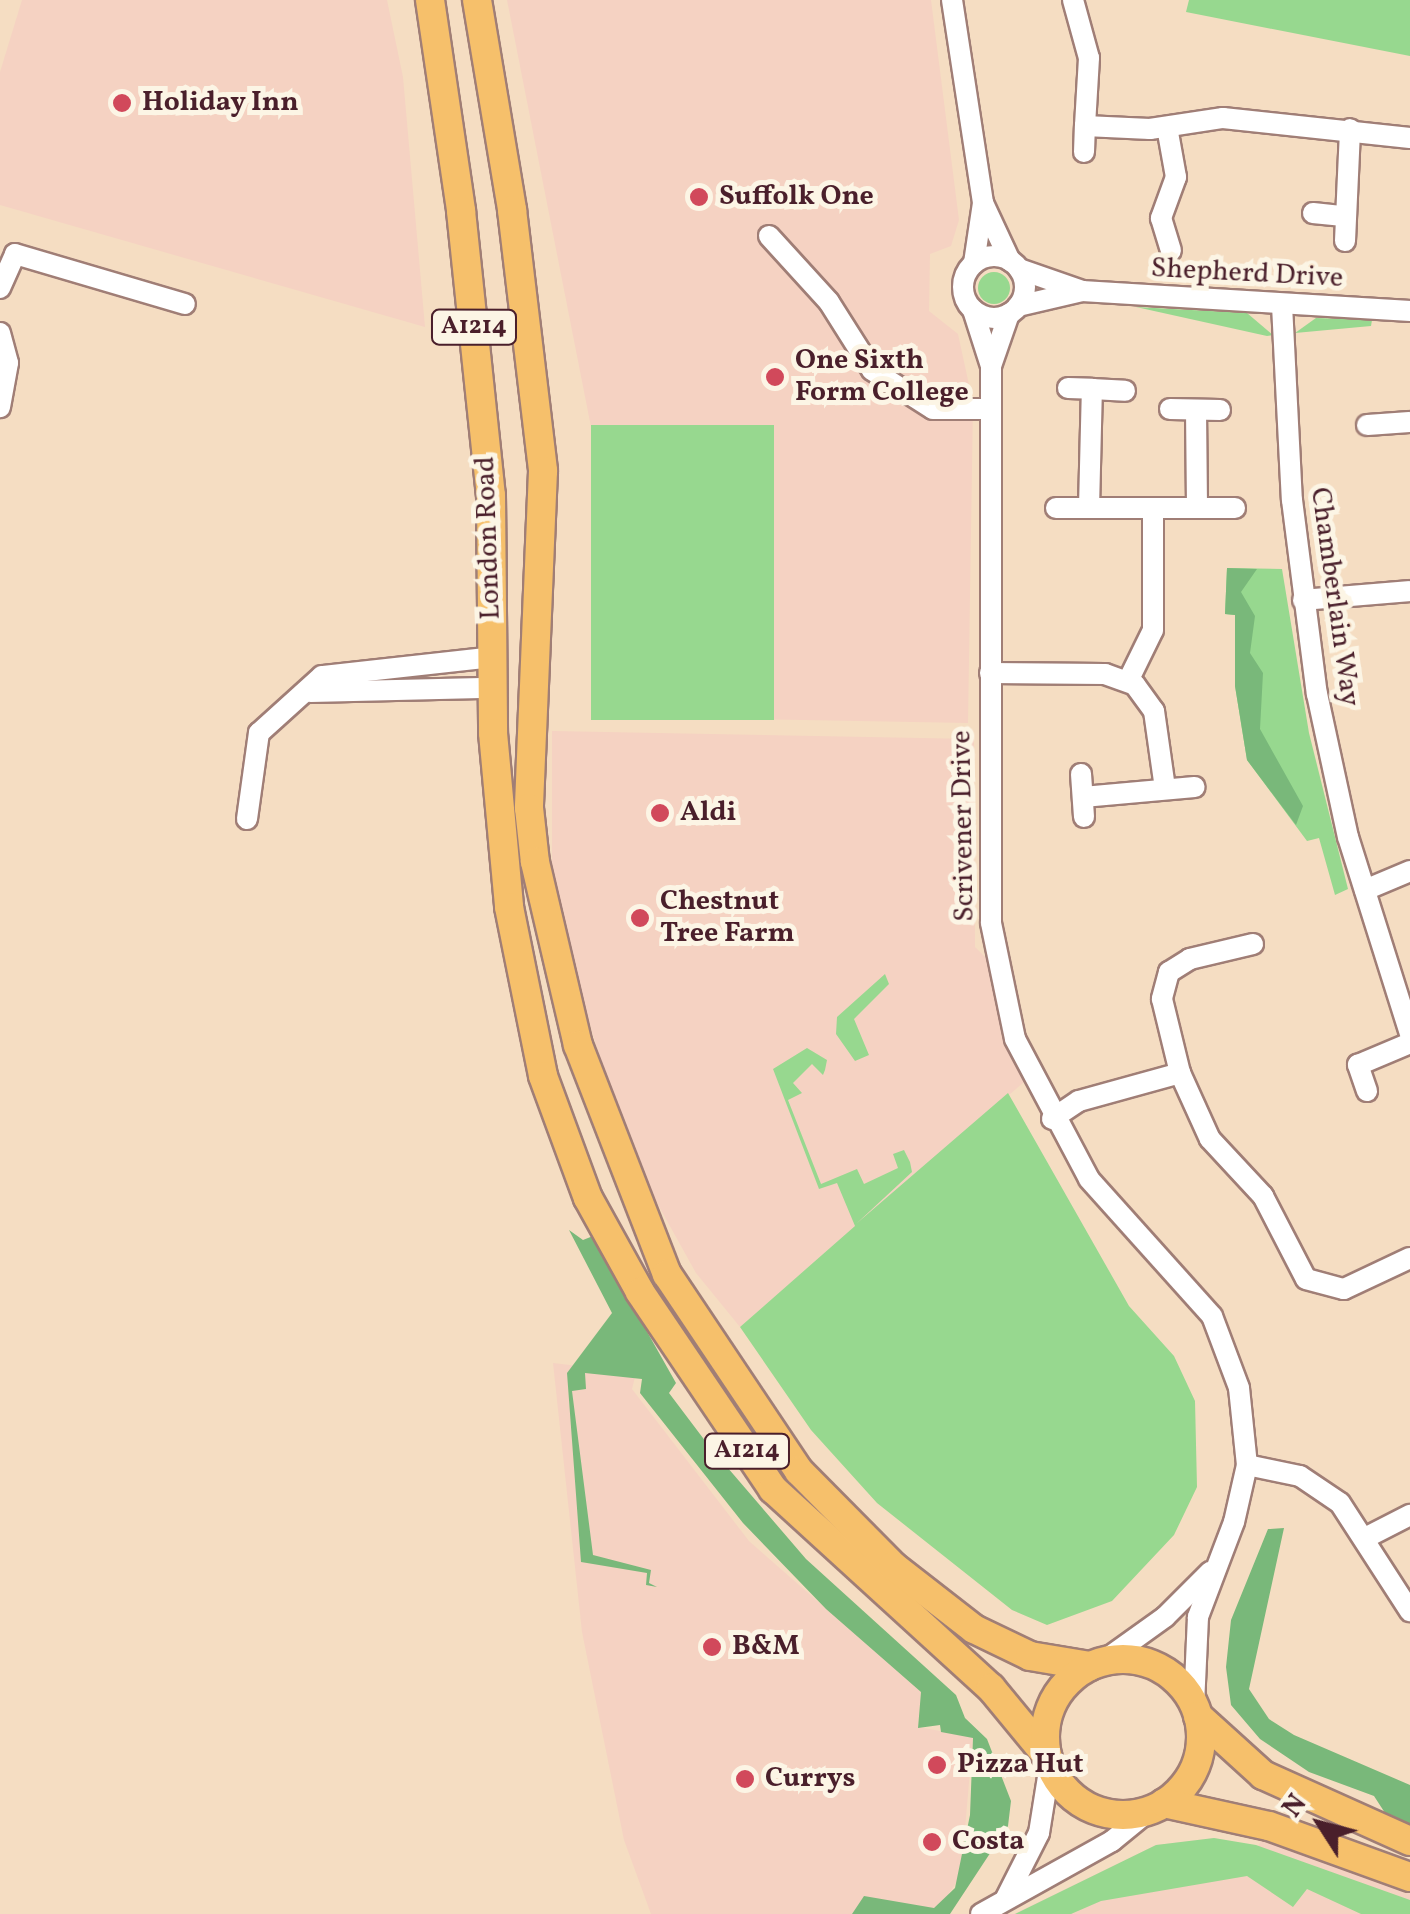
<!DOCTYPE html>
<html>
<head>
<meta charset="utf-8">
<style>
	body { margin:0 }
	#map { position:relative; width:1410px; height:1914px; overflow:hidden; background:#f5ddc2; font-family:Vollkorn,serif }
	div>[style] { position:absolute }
	.built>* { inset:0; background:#f5d2c2 }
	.green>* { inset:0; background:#97d88f; transform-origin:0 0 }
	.round { border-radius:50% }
	.forest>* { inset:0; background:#79b87a }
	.roads { filter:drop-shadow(2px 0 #a07e76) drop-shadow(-2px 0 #a07e76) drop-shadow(0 2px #a07e76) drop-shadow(0 -2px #a07e76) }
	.minor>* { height:20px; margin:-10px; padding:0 10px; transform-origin:10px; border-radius:10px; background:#fff }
	.minor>.ring { margin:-10px; padding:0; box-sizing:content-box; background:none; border:20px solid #fff; border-radius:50% }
	.major>* { height:28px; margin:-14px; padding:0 14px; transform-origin:14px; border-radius:14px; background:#f6c06b }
	.major>.ring { margin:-14px; padding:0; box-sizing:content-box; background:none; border:28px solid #f6c06b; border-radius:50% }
	.dots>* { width:28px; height:28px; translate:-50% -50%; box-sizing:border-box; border:5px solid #fcf5e5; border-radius:50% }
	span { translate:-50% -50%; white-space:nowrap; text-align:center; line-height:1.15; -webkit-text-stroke:10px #fcf5e5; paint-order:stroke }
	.shield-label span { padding:2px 8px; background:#fcf5e5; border:2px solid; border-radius:8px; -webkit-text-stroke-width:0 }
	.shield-label { font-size:25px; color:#4a1f2b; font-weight:700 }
	.poi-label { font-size:28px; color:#4a1f2b; font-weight:700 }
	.left { translate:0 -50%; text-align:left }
	.street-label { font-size:28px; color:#4a1f2b }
	.north { position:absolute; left:1270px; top:1774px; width:100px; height:100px; -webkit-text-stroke:8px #fcf5e5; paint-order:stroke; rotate:306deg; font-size:28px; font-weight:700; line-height:40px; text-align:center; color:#4a1f2b }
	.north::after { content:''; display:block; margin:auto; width:35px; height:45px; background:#4a1f2b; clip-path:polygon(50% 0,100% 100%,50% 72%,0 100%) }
</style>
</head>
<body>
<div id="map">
	<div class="built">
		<i style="clip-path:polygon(22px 0,387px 0,403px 77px,425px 327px,0 205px,0 72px)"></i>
		<i style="clip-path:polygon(507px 0,931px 0,959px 220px,951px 246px,930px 254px,929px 311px,958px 334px,973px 403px,968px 723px,592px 716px,591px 427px)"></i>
		<i style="clip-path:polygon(552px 731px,974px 739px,975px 947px,986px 958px,1024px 1082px,740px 1327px,696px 1273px,631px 1156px,593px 1035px,552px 888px)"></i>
		<i style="clip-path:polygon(553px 1363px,636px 1373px,632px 1389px,749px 1541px,921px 1692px,918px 1727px,973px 1737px,961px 1875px,936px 1914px,651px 1914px,624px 1840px,582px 1632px)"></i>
		<i style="clip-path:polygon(1269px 1826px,1410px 1883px,1410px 1914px,1014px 1914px,1156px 1845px,1214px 1838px,1257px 1848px)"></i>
	</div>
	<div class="green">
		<i style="clip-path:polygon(1189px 0,1410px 0,1410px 56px,1186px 12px)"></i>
		<i class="round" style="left:978px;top:272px;width:32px;height:32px"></i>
		<i style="clip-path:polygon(1136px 307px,1247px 313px,1273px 335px,1267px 336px)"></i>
		<i style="clip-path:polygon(1316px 318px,1372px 320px,1371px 326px,1295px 333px)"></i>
		<i style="left:774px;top:425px;width:295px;height:183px;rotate:90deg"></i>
		<i style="clip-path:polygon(1227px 568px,1282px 569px,1309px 733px,1348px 889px,1335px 895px,1319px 838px,1307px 841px,1247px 760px,1235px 686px,1235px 615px,1225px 614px)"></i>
		<i style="clip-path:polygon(885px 974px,889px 984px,854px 1019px,869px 1055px,855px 1061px,836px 1034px,837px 1017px)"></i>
		<i style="clip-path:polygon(807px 1048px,827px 1060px,825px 1070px,823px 1075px,812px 1064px,793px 1083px,802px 1093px,788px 1100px,821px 1184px,857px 1169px,864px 1184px,898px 1168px,893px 1154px,904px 1150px,910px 1162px,912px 1172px,856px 1224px,1008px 1093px,1129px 1306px,1174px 1356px,1195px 1401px,1197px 1487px,1174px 1535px,1112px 1601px,1047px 1625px,1012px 1610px,877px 1503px,811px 1430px,740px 1327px,855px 1226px,837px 1183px,819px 1189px,773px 1069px)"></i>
		<i style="clip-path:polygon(1214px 1838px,1256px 1845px,1410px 1900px,1410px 1914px,1361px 1914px,1307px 1889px,1293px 1907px,1247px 1876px,1101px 1901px,1071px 1914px,1015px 1914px,1156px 1845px)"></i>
	</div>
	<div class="forest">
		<i style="clip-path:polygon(1227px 568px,1257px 569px,1241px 592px,1255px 616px,1250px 653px,1263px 673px,1260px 729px,1303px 806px,1296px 825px,1247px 760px,1235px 686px,1235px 615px,1225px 614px)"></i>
		<i style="clip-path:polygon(569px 1230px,583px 1240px,593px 1236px,676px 1383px,669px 1393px,709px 1446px,806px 1559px,956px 1695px,965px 1718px,987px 1739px,1011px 1801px,1008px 1826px,950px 1914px,852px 1914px,864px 1896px,934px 1908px,955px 1888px,970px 1815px,973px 1738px,941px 1732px,940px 1725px,918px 1728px,921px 1692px,826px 1609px,743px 1523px,640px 1393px,642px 1379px,585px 1373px,586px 1389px,572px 1391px,593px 1555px,651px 1570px,649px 1583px,657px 1587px,646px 1585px,647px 1573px,581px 1562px,567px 1373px,612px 1313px)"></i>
		<i style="clip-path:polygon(1284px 1528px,1249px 1689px,1269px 1719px,1294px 1735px,1410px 1785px,1410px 1824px,1387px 1816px,1374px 1796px,1309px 1772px,1260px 1739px,1231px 1705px,1226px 1667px,1231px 1620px,1268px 1529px)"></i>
	</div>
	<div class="roads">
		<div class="minor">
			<i style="left:952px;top:0;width:205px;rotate:81.3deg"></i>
			<i style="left:983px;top:203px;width:61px;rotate:98.5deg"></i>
			<i style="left:1073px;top:0;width:60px;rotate:74.6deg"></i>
			<i style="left:1089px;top:58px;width:68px;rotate:93.4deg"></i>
			<i style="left:1085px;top:126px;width:65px;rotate:2.6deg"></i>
			<i style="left:1150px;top:129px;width:74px;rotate:-8.6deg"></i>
			<i style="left:1223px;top:118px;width:188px;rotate:6.1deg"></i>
			<i style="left:1167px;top:127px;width:51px;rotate:79.8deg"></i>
			<i style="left:1176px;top:177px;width:44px;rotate:110.1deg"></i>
			<i style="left:1161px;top:218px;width:34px;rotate:73deg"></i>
			<i style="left:1084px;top:152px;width:26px;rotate:-88deg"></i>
			<i style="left:983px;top:203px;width:64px;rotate:65deg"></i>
			<i style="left:1313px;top:213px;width:28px;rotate:6deg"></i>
			<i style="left:769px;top:236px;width:89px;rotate:47.7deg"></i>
			<i style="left:829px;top:302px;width:80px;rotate:57.7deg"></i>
			<i style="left:872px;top:370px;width:72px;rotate:32.6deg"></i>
			<i style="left:933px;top:409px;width:58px"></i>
			<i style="left:1345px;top:241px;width:112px;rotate:-87.4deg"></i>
			<i class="ring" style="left:963px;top:256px;width:42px;height:42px"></i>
			<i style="left:1019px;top:269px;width:67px;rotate:19.2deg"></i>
			<i style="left:1082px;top:291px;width:329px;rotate:3.5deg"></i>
			<i style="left:0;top:288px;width:37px;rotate:-66deg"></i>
			<i style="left:15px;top:254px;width:177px;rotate:16.4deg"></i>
			<i style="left:1282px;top:305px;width:195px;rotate:87.1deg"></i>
			<i style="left:1292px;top:500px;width:196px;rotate:82.7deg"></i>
			<i style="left:1317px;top:694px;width:146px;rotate:77.8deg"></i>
			<i style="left:1348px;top:837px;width:207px;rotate:72.5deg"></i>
			<i style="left:1018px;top:306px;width:66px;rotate:-13.2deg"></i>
			<i style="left:973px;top:310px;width:59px;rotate:72.2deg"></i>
			<i style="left:991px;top:366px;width:557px;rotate:90deg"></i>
			<i style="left:991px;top:923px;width:118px;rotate:78.3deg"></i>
			<i style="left:1015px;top:1039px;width:158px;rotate:62.1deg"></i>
			<i style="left:1089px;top:1179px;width:184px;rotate:48.1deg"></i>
			<i style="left:1212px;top:1316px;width:77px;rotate:69.4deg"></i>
			<i style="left:1239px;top:1388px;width:77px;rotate:84.1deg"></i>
			<i style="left:1247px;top:1465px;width:58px;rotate:102.8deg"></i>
			<i style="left:1234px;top:1522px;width:102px;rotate:110.8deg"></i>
			<i style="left:1198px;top:1617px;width:88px;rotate:92.6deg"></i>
			<i style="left:0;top:333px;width:31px;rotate:75deg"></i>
			<i style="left:8px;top:363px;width:45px;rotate:100.3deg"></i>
			<i style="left:991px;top:366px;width:55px;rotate:-70.9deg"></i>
			<i style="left:1068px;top:388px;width:24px;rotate:2deg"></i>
			<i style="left:1170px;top:409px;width:50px;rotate:1.1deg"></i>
			<i style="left:1196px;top:410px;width:98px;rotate:89.4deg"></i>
			<i style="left:1367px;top:425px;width:43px;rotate:-4deg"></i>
			<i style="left:1056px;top:508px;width:179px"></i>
			<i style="left:1089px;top:508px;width:119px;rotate:-88.6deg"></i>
			<i style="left:1092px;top:389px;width:33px;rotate:3deg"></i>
			<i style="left:1303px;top:600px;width:107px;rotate:-4.8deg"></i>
			<i style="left:990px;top:673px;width:115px;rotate:0.5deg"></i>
			<i style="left:1105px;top:674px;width:32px;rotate:20deg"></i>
			<i style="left:1135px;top:685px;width:32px;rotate:54deg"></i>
			<i style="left:1154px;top:711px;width:78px;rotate:81.9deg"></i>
			<i style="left:1128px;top:681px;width:57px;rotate:-63.9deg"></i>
			<i style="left:1153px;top:630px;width:122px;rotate:-90deg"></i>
			<i style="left:310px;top:692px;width:183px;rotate:-1.3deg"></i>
			<i style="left:1081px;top:774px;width:43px;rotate:86deg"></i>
			<i style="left:1083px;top:797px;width:112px;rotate:-5.1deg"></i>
			<i style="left:247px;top:819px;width:87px;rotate:-82.1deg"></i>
			<i style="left:259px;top:733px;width:85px;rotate:-42.1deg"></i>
			<i style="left:322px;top:676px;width:173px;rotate:-6.3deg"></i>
			<i style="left:1365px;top:890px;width:49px;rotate:-22.9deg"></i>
			<i style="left:1253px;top:944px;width:65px;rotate:166.6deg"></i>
			<i style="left:1190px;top:959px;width:25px;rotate:148deg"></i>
			<i style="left:1169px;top:972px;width:28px;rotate:105deg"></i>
			<i style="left:1162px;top:999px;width:76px;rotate:76.3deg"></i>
			<i style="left:1180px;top:1073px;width:72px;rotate:65.6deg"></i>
			<i style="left:1210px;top:1139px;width:78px;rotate:47.1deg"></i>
			<i style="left:1263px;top:1196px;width:93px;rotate:62.6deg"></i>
			<i style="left:1306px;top:1279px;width:39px;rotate:15deg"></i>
			<i style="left:1344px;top:1289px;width:73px;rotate:-25.2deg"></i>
			<i style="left:1367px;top:1091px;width:28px;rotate:-109deg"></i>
			<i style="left:1358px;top:1065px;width:56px;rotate:-22.9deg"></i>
			<i style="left:1052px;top:1119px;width:32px;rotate:-34deg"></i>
			<i style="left:1079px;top:1101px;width:105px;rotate:-15.5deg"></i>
			<i style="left:1247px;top:1465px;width:54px;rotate:11.7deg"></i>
			<i style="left:1300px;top:1476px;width:48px;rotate:34deg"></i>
			<i style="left:1340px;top:1503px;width:129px;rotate:57.1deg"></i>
			<i style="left:1365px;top:1538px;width:51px;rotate:-27.1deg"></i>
			<i style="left:1105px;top:1660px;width:74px;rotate:-35.6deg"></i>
			<i style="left:1165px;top:1617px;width:64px;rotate:-45deg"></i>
			<i style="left:1006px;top:1898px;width:73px;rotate:-63.1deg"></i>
			<i style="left:1039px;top:1833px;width:70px;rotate:-80.9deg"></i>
			<i style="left:981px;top:1914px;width:150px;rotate:-29.1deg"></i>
			<i style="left:1112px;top:1841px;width:49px;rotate:-39.2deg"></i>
		</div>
		<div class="major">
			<i style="left:430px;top:0;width:213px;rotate:81.6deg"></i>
			<i style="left:461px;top:211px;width:286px;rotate:84deg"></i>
			<i style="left:491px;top:495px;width:238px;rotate:89.5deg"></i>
			<i style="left:493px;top:733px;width:175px;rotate:84.7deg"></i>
			<i style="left:509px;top:907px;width:172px;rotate:78.6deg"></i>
			<i style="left:543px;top:1076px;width:130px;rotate:69.8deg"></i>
			<i style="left:588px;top:1198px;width:107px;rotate:61deg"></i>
			<i style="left:640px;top:1292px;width:238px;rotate:56deg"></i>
			<i style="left:773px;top:1489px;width:295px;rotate:42.4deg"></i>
			<i style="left:991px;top:1688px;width:88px;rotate:50.5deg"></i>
			<i style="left:477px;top:0;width:213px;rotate:80.5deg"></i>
			<i style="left:512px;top:210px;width:263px;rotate:83.2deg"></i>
			<i style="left:543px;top:471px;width:337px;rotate:92.4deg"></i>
			<i style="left:529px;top:808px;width:54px;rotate:83.7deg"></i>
			<i style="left:535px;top:862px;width:188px;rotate:76.8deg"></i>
			<i style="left:578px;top:1045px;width:246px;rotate:68.8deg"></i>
			<i style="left:667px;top:1274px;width:237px;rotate:56.2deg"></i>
			<i style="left:799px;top:1471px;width:134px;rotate:45.3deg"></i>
			<i style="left:893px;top:1566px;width:103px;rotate:37.9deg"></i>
			<i style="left:974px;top:1629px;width:62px;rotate:25.7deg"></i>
			<i style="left:1030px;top:1656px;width:61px;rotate:9.5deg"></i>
			<i class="ring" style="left:1045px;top:1659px;width:128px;height:128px"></i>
			<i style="left:1198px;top:1716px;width:88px;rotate:42.2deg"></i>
			<i style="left:1263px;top:1775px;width:161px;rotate:24.2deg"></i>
			<i style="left:1164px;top:1803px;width:107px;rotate:12.4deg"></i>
			<i style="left:1269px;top:1826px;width:150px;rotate:19.9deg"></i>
		</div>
	</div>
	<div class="dots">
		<i style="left:122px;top:103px;background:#d1495b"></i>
		<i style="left:699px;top:197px;background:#d1495b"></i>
		<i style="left:775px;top:377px;background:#d1495b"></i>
		<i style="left:660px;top:813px;background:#d1495b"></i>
		<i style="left:640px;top:918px;background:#d1495b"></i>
		<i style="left:712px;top:1647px;background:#d1495b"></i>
		<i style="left:937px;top:1765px;background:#d1495b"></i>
		<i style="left:745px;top:1779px;background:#d1495b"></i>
		<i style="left:932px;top:1842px;background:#d1495b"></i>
	</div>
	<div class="shield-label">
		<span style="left:474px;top:327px">A1214</span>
		<span style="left:747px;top:1451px">A1214</span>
	</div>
	<div class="poi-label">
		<span class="left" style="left:142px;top:103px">Holiday Inn</span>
		<span class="left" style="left:719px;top:197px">Suffolk One</span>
		<span class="left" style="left:795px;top:377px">One Sixth<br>Form College</span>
		<span class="left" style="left:680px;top:813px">Aldi</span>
		<span class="left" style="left:660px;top:918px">Chestnut<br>Tree Farm</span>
		<span class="left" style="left:732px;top:1647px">B&amp;M</span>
		<span class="left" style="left:957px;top:1765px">Pizza Hut</span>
		<span class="left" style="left:765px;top:1779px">Currys</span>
		<span class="left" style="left:952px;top:1842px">Costa</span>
	</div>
	<div class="street-label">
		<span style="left:1247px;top:274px;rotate:3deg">Shepherd Drive</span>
		<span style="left:489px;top:538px;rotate:-92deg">London Road</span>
		<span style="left:1334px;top:597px;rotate:82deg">Chamberlain Way</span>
		<span style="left:964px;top:826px;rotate:-91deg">Scrivener Drive</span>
	</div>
	<div class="north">N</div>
</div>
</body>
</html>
